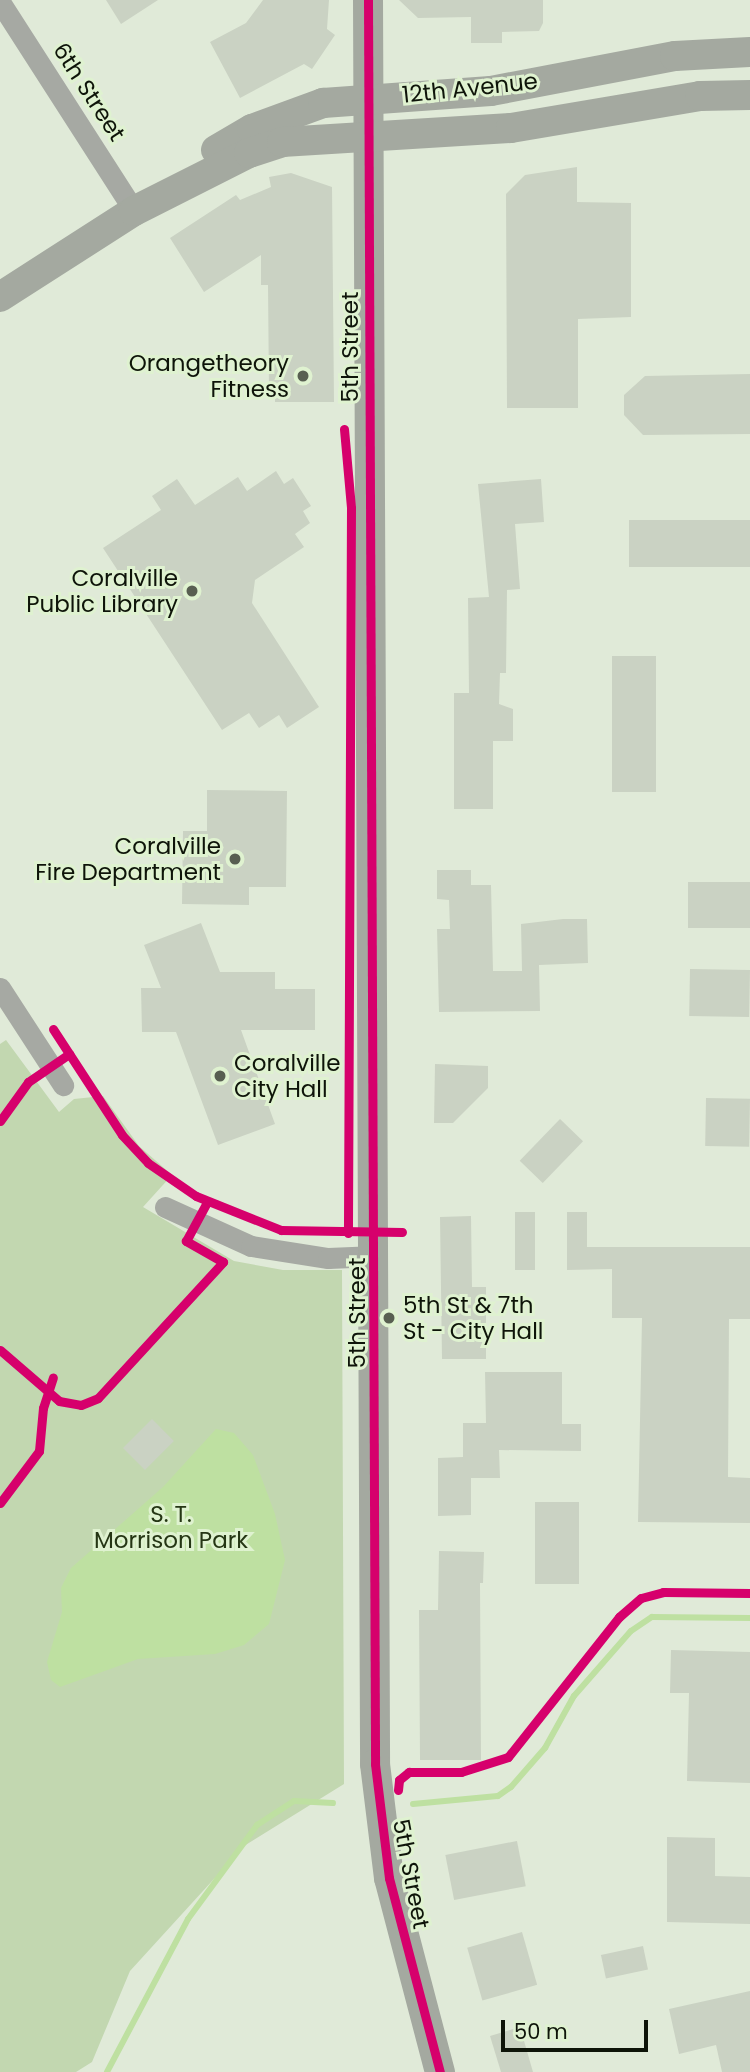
<!DOCTYPE html>
<html>
<head>
<meta charset="utf-8">
<style>
	body { margin:0 }
	#map { position:relative; width:750px; height:2072px; overflow:hidden; background:#e0ead8; font-family:Poppins,sans-serif }
	div>[style] { position:absolute }
	.green>* { inset:0; background:#c2d7b0 }
	.water>* { inset:0; background:#bee0a1 }
	.stream>* { height:6px; margin:-3px; padding:0 3px; transform-origin:3px; border-radius:3px; background:#bee0a1 }
	.building>* { inset:0; background:#cad2c3; transform-origin:0 0 }
	.street>* { height:21px; margin:-10.5px; padding:0 10.5px; transform-origin:10.5px; border-radius:10.5px; background:#a6a9a3 }
	.secondary>* { height:30px; margin:-15px; padding:0 15px; transform-origin:15px; border-radius:15px; background:#a4a9a0 }
	.cycleway>* { height:9px; margin:-4.5px; padding:0 4.5px; transform-origin:4.5px; border-radius:4.5px; background:#d6006c }
	.dots>* { width:19px; height:19px; translate:-50% -50%; box-sizing:border-box; border:4px solid #dff2d0; border-radius:50% }
	span { translate:-50% -50%; white-space:nowrap; text-align:center; line-height:1.15; -webkit-text-stroke:6px #dff2d0; paint-order:stroke }
	.street-label { font-size:23px; color:#0e1409 }
	.poi-label { font-size:23px; color:#0e1409 }
	.right { translate:-100% -50%; text-align:right }
	.left { translate:0 -50%; text-align:left }
	.park-label { font-size:23px; color:#253614 }
	.scale { position:absolute; left:501px; top:2020px; width:147px; height:32px; box-sizing:border-box; border:4px solid #0e1409; border-top:0; padding-left:9px; font-size:21px; line-height:24px; white-space:nowrap; color:#0e1409; -webkit-text-stroke:5px #dff2d0; paint-order:stroke }
</style>
</head>
<body>
<div id="map">
	<div class="green">
		<i style="clip-path:polygon(6px 1040px,59px 1112px,74px 1099px,103px 1096px,139px 1146px,172px 1175px,143px 1207px,234px 1261px,283px 1270px,342px 1270px,344px 1784px,244px 1846px,130px 1971px,92px 2062px,76px 2072px,0 2072px,0 1044px)"></i>
	</div>
	<div class="water">
		<i style="clip-path:polygon(216px 1429px,234px 1433px,253px 1455px,275px 1514px,285px 1560px,269px 1624px,244px 1645px,215px 1654px,138px 1659px,60px 1687px,51px 1680px,47px 1662px,62px 1612px,61px 1588px,71px 1568px,163px 1487px)"></i>
	</div>
	<div class="stream">
		<i style="left:413px;top:1804px;width:85px;rotate:-5.4deg"></i>
		<i style="left:498px;top:1796px;width:16px;rotate:-35deg"></i>
		<i style="left:511px;top:1787px;width:52px;rotate:-48.9deg"></i>
		<i style="left:545px;top:1748px;width:60px;rotate:-60.9deg"></i>
		<i style="left:574px;top:1696px;width:86px;rotate:-48.8deg"></i>
		<i style="left:631px;top:1631px;width:25px;rotate:-34deg"></i>
		<i style="left:652px;top:1617px;width:98px;rotate:0.6deg"></i>
		<i style="left:107px;top:2072px;width:173px;rotate:-62.1deg"></i>
		<i style="left:188px;top:1919px;width:117px;rotate:-53.7deg"></i>
		<i style="left:257px;top:1825px;width:44px;rotate:-33deg"></i>
		<i style="left:294px;top:1801px;width:39px;rotate:3deg"></i>
	</div>
	<div class="building">
		<i style="clip-path:polygon(106px 0,158px 0,121px 24px)"></i>
		<i style="clip-path:polygon(263px 0,329px 0,327px 29px,335px 35px,312px 69px,304px 64px,240px 98px,210px 42px,246px 23px)"></i>
		<i style="clip-path:polygon(399px 0,543px 0,543px 23px,539px 31px,502px 32px,502px 43px,471px 43px,471px 17px,418px 18px)"></i>
		<i style="clip-path:polygon(577px 167px,577px 202px,631px 203px,631px 317px,578px 319px,578px 408px,507px 408px,506px 194px,525px 175px)"></i>
		<i style="clip-path:polygon(291px 173px,332px 187px,334px 402px,275px 402px,275px 393px,269px 393px,268px 285px,261px 285px,261px 255px,204px 292px,170px 238px,236px 195px,240px 200px,271px 187px,269px 177px)"></i>
		<i style="clip-path:polygon(750px 374px,750px 434px,643px 435px,624px 415px,624px 395px,645px 376px)"></i>
		<i style="clip-path:polygon(276px 471px,284px 484px,293px 478px,311px 506px,303px 511px,310px 523px,295px 534px,304px 547px,255px 580px,252px 603px,319px 707px,287px 728px,279px 715px,259px 728px,249px 713px,222px 730px,103px 548px,161px 510px,152px 496px,177px 479px,195px 505px,238px 477px,247px 491px)"></i>
		<i style="clip-path:polygon(541px 479px,544px 522px,515px 524px,520px 589px,507px 590px,506px 673px,500px 673px,499px 704px,513px 709px,513px 741px,493px 741px,493px 809px,454px 809px,454px 693px,469px 693px,468px 598px,489px 597px,478px 484px)"></i>
		<i style="left:750px;top:520px;width:47px;height:121px;rotate:90deg"></i>
		<i style="left:612px;top:656px;width:44px;height:136px"></i>
		<i style="clip-path:polygon(207px 790px,287px 791px,286px 887px,249px 887px,249px 905px,182px 904px,183px 831px,207px 831px)"></i>
		<i style="clip-path:polygon(437px 870px,471px 870px,471px 885px,491px 885px,493px 971px,522px 971px,521px 924px,563px 919px,587px 919px,588px 963px,539px 965px,540px 1011px,439px 1012px,437px 929px,450px 929px,449px 900px,437px 899px)"></i>
		<i style="left:688px;top:882px;width:62px;height:46px"></i>
		<i style="clip-path:polygon(201px 923px,220px 972px,275px 972px,275px 989px,315px 989px,315px 1030px,241px 1030px,275px 1124px,218px 1145px,176px 1032px,142px 1032px,141px 988px,161px 988px,144px 945px)"></i>
		<i style="left:690px;top:969px;width:60px;height:47px;rotate:1deg"></i>
		<i style="clip-path:polygon(435px 1064px,488px 1066px,488px 1088px,453px 1123px,434px 1123px)"></i>
		<i style="left:706px;top:1098px;width:44px;height:48px;rotate:1deg"></i>
		<i style="left:560px;top:1119px;width:32px;height:58px;rotate:44deg"></i>
		<i style="left:515px;top:1212px;width:20px;height:58px"></i>
		<i style="clip-path:polygon(567px 1212px,587px 1212px,587px 1247px,750px 1247px,750px 1319px,729px 1319px,728px 1477px,750px 1478px,750px 1523px,638px 1522px,642px 1318px,612px 1318px,612px 1269px,567px 1270px)"></i>
		<i style="clip-path:polygon(471px 1216px,472px 1287px,486px 1287px,486px 1359px,442px 1359px,440px 1217px)"></i>
		<i style="clip-path:polygon(485px 1372px,562px 1372px,562px 1424px,581px 1424px,581px 1451px,499px 1450px,500px 1478px,471px 1478px,471px 1515px,438px 1516px,438px 1458px,463px 1457px,463px 1423px,486px 1423px)"></i>
		<i style="left:152px;top:1419px;width:31px;height:41px;rotate:45deg"></i>
		<i style="left:535px;top:1502px;width:44px;height:82px"></i>
		<i style="clip-path:polygon(439px 1551px,484px 1552px,483px 1583px,480px 1583px,481px 1760px,420px 1760px,419px 1610px,438px 1610px)"></i>
		<i style="clip-path:polygon(671px 1650px,750px 1652px,750px 1783px,687px 1781px,689px 1693px,670px 1693px)"></i>
		<i style="clip-path:polygon(667px 1837px,715px 1838px,715px 1876px,750px 1877px,750px 1924px,667px 1922px)"></i>
		<i style="left:517px;top:1841px;width:46px;height:73px;rotate:79deg"></i>
		<i style="left:522px;top:1932px;width:55px;height:57px;rotate:74deg"></i>
		<i style="left:643px;top:1946px;width:24px;height:43px;rotate:78deg"></i>
		<i style="clip-path:polygon(750px 1991px,750px 2072px,722px 2072px,716px 2045px,679px 2054px,669px 2009px)"></i>
		<i style="clip-path:polygon(520px 2027px,533px 2072px,501px 2072px,490px 2036px)"></i>
	</div>
	<div class="street">
		<i style="left:0;top:2px;width:248px;rotate:57.3deg"></i>
		<i style="left:0;top:988px;width:116px;rotate:57deg"></i>
		<i style="left:165px;top:1207px;width:94px;rotate:24.4deg"></i>
		<i style="left:251px;top:1246px;width:78px;rotate:8.9deg"></i>
		<i style="left:328px;top:1258px;width:48px;rotate:-2.4deg"></i>
	</div>
	<div class="secondary">
		<i style="left:368px;top:0;width:1764px;rotate:89.77deg"></i>
		<i style="left:375px;top:1764px;width:115px;rotate:83deg"></i>
		<i style="left:389px;top:1878px;width:201px;rotate:75.3deg"></i>
		<i style="left:216px;top:150px;width:42px;rotate:-30.3deg"></i>
		<i style="left:252px;top:129px;width:76px;rotate:-20.1deg"></i>
		<i style="left:323px;top:103px;width:168px;rotate:-4.1deg"></i>
		<i style="left:491px;top:91px;width:187px;rotate:-10.8deg"></i>
		<i style="left:675px;top:56px;width:75px;rotate:-3.1deg"></i>
		<i style="left:0;top:297px;width:159px;rotate:-32.7deg"></i>
		<i style="left:134px;top:211px;width:129px;rotate:-26.8deg"></i>
		<i style="left:249px;top:153px;width:35px;rotate:-18deg"></i>
		<i style="left:282px;top:142px;width:229px;rotate:-3.5deg"></i>
		<i style="left:511px;top:128px;width:192px;rotate:-9.6deg"></i>
		<i style="left:700px;top:96px;width:50px;rotate:-1.1deg"></i>
	</div>
	<div class="cycleway">
		<i style="left:368px;top:0;width:1764px;rotate:89.77deg"></i>
		<i style="left:375px;top:1764px;width:115px;rotate:83deg"></i>
		<i style="left:389px;top:1878px;width:201px;rotate:75.3deg"></i>
		<i style="left:344px;top:429px;width:79px;rotate:84.9deg"></i>
		<i style="left:351px;top:508px;width:725px;rotate:90.24deg"></i>
		<i style="left:53px;top:1029px;width:126px;rotate:56.9deg"></i>
		<i style="left:122px;top:1135px;width:38px;rotate:47deg"></i>
		<i style="left:148px;top:1163px;width:58px;rotate:34.5deg"></i>
		<i style="left:196px;top:1196px;width:92px;rotate:21.8deg"></i>
		<i style="left:281px;top:1230px;width:121px;rotate:0.9deg"></i>
		<i style="left:0;top:1121px;width:48px;rotate:-54.3deg"></i>
		<i style="left:28px;top:1082px;width:50px;rotate:-34.3deg"></i>
		<i style="left:0;top:1350px;width:78px;rotate:40.8deg"></i>
		<i style="left:59px;top:1401px;width:22px;rotate:10deg"></i>
		<i style="left:81px;top:1405px;width:18px;rotate:-22deg"></i>
		<i style="left:98px;top:1398px;width:185px;rotate:-47.4deg"></i>
		<i style="left:223px;top:1262px;width:43px;rotate:-150.4deg"></i>
		<i style="left:186px;top:1241px;width:44px;rotate:-61.7deg"></i>
		<i style="left:0;top:1503px;width:65px;rotate:-53.1deg"></i>
		<i style="left:39px;top:1451px;width:43px;rotate:-84.7deg"></i>
		<i style="left:43px;top:1408px;width:32px;rotate:-72deg"></i>
		<i style="left:398px;top:1790px;width:10px;rotate:-84deg"></i>
		<i style="left:399px;top:1780px;width:13px;rotate:-39deg"></i>
		<i style="left:409px;top:1772px;width:52px"></i>
		<i style="left:461px;top:1772px;width:49px;rotate:-17.7deg"></i>
		<i style="left:508px;top:1757px;width:179px;rotate:-51.6deg"></i>
		<i style="left:619px;top:1617px;width:29px;rotate:-41deg"></i>
		<i style="left:641px;top:1598px;width:23px;rotate:-15deg"></i>
		<i style="left:663px;top:1592px;width:87px;rotate:0.7deg"></i>
	</div>
	<div class="dots">
		<i style="left:303px;top:376px;background:#585f51"></i>
		<i style="left:192px;top:591px;background:#585f51"></i>
		<i style="left:235px;top:859px;background:#585f51"></i>
		<i style="left:220px;top:1076px;background:#585f51"></i>
		<i style="left:389px;top:1318px;background:#585f51"></i>
	</div>
	<div class="street-label">
		<span style="left:470px;top:88px;rotate:-6deg">12th Avenue</span>
		<span style="left:89px;top:92px;rotate:57deg">6th Street</span>
		<span style="left:350px;top:347px;rotate:-90deg">5th Street</span>
		<span style="left:357px;top:1313px;rotate:-90deg">5th Street</span>
		<span style="left:411px;top:1874px;rotate:79deg">5th Street</span>
	</div>
	<div class="poi-label">
		<span class="right" style="left:289px;top:376px">Orangetheory<br>Fitness</span>
		<span class="right" style="left:178px;top:591px">Coralville<br>Public Library</span>
		<span class="right" style="left:221px;top:859px">Coralville<br>Fire Department</span>
		<span class="left" style="left:234px;top:1076px">Coralville<br>City Hall</span>
		<span class="left" style="left:403px;top:1318px">5th St &amp; 7th<br>St - City Hall</span>
	</div>
	<div class="park-label">
		<span style="left:171px;top:1527px">S. T.<br>Morrison Park</span>
	</div>
	<div class="scale">50 m</div>
</div>
</body>
</html>
